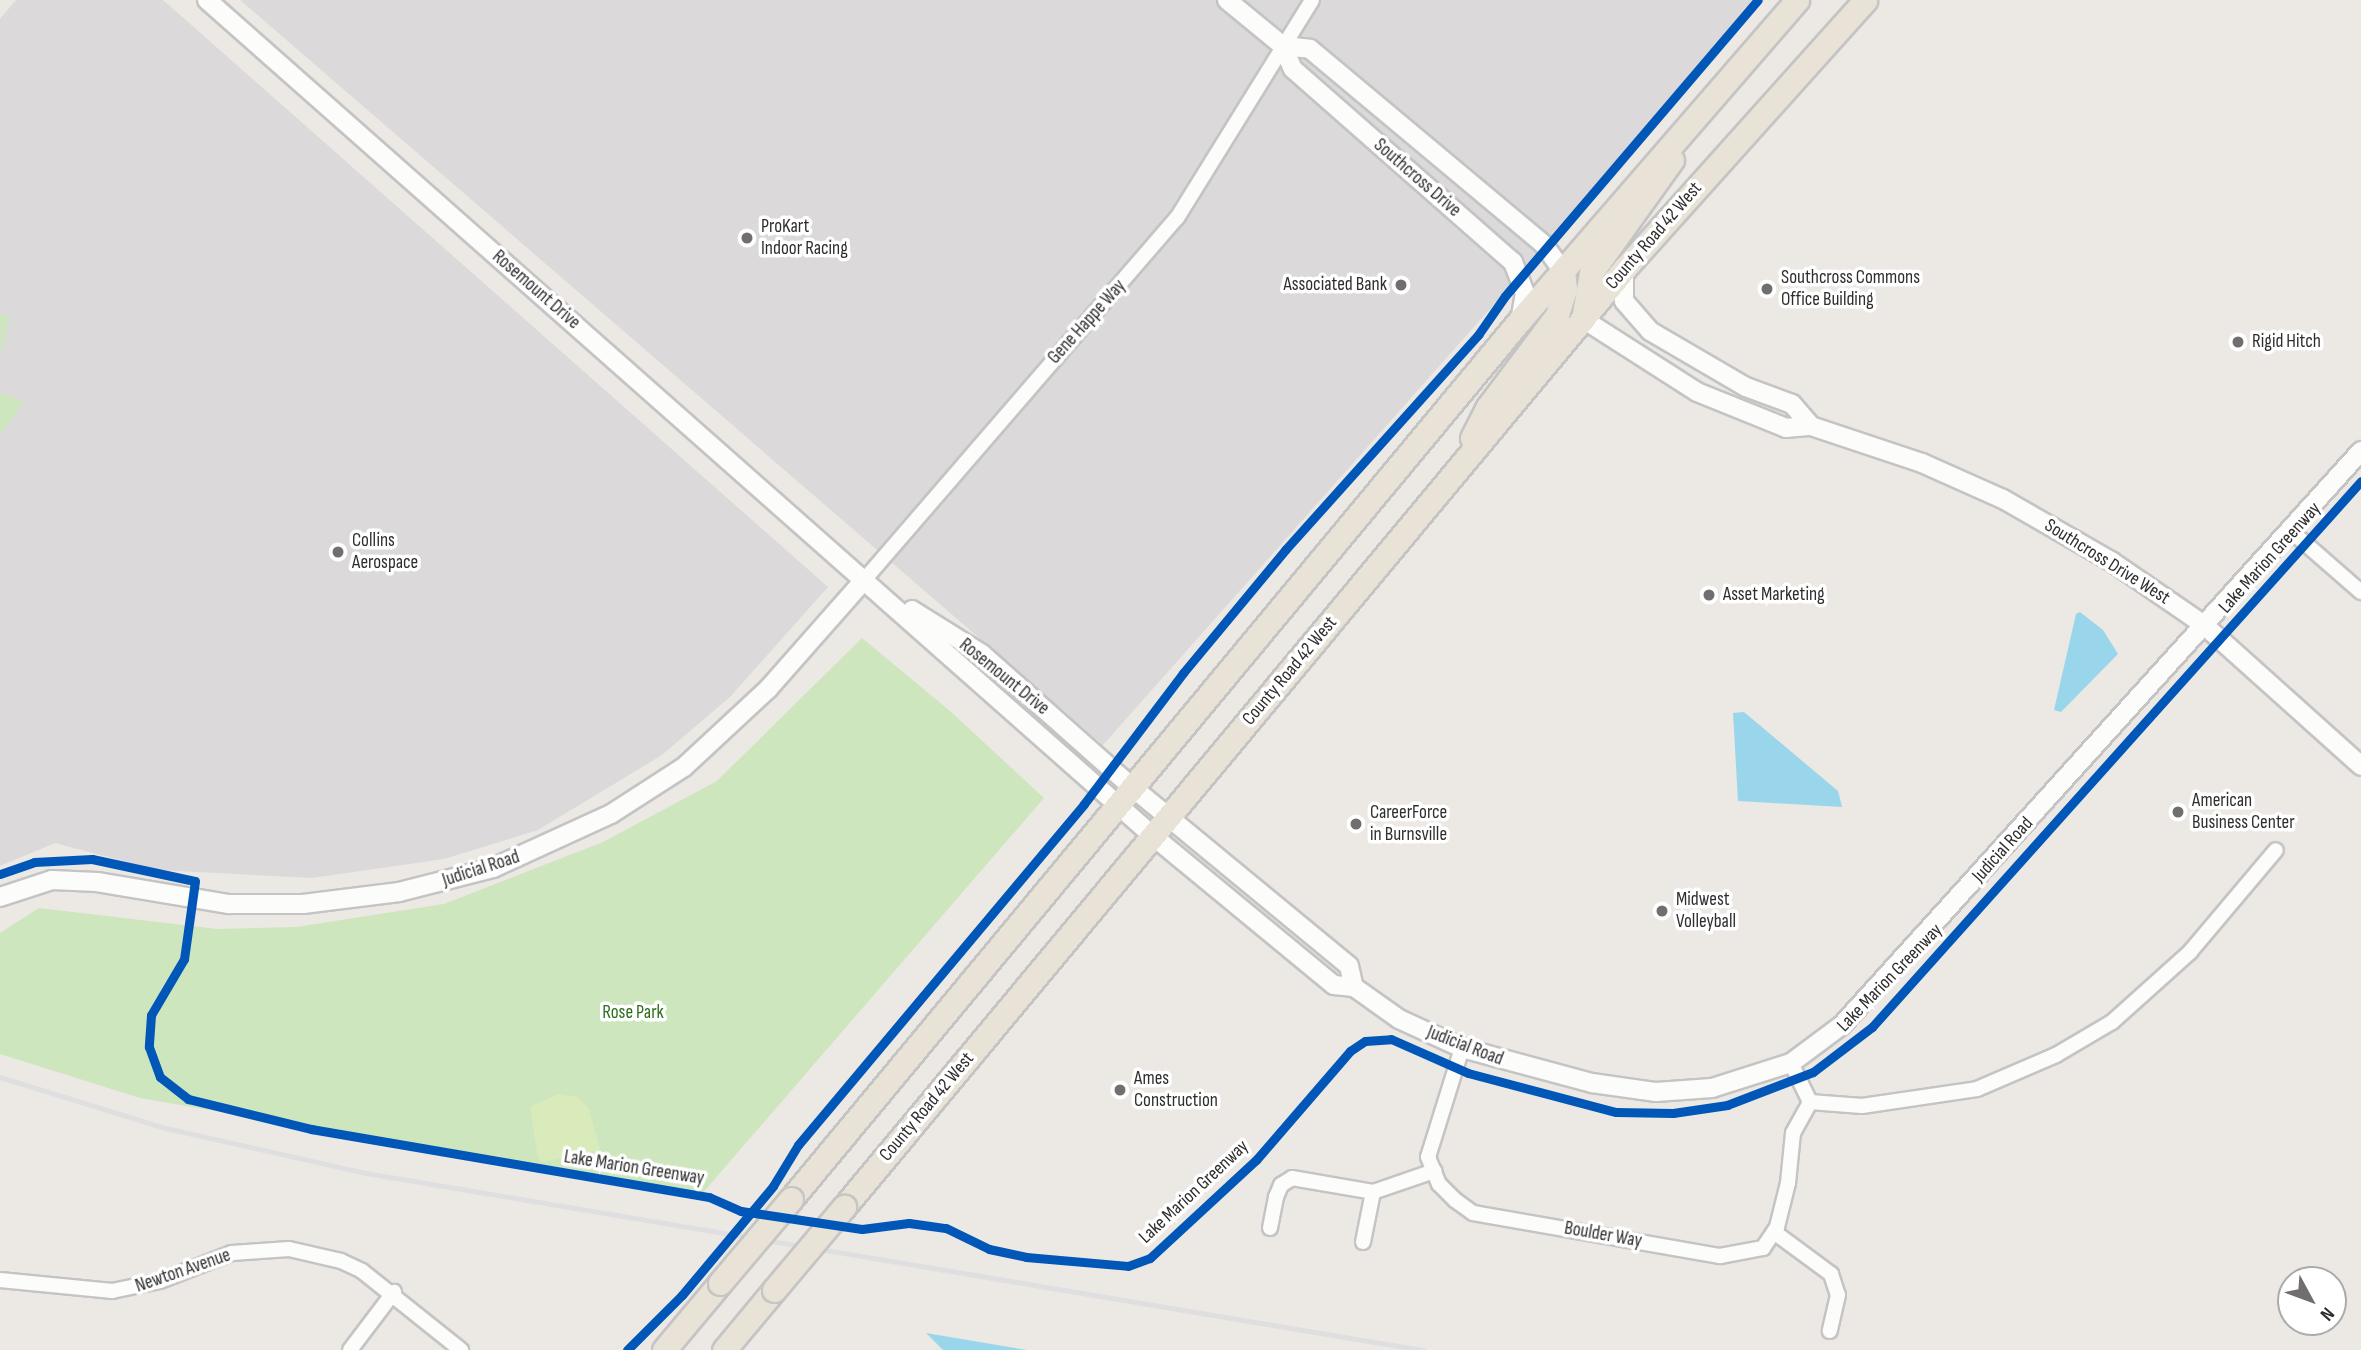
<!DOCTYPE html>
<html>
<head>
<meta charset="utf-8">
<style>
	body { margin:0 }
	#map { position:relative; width:2361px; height:1350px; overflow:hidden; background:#ece8e4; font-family:"Sofia Sans Condensed",sans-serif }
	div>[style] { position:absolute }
	.industrial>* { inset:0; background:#dcd9db }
	.green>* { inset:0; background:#cee6be }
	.pitch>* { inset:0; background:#d9eabb }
	.water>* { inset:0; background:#99d6ec }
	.roads { filter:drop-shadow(2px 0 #c5c4c5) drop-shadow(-2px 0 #c5c4c5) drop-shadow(0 2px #c5c4c5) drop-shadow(0 -2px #c5c4c5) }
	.minor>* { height:14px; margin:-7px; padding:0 7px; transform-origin:7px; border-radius:7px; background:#fcfcfb }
	.tertiary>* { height:18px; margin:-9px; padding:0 9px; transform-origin:9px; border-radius:9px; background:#fcfcfb }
	.trunk>* { height:23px; margin:-11.5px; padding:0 11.5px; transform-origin:11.5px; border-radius:11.5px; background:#e9e2d6 }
	.rail>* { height:4.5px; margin:-2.25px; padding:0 2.25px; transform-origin:2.25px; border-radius:2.25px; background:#dfdfe1 }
	.bridges { filter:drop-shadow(2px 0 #c6c5c4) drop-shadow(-2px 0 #c6c5c4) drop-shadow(0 2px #c6c5c4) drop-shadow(0 -2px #c6c5c4) }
	.trunk-bridge>* { height:23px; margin:-11.5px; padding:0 11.5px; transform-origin:11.5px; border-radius:11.5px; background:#e9e2d6 }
	.cycleway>* { height:9px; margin:-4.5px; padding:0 4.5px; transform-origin:4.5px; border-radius:4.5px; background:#0057b8 }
	.dots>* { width:19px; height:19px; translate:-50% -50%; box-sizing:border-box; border:4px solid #fff; border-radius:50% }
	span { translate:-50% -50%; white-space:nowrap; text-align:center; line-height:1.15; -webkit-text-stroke:7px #fff; paint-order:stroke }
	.street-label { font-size:19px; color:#2e2e2e }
	.poi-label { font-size:19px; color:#2e2e2e }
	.left { translate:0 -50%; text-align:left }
	.right { translate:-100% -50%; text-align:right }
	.park-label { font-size:19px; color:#2c6e1b }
	.north { position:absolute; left:2277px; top:1266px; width:70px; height:70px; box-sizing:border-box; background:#fff; border:2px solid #ababab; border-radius:50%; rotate:131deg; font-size:19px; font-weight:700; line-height:28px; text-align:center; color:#2e2e2e }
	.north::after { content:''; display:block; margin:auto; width:24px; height:32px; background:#706f6e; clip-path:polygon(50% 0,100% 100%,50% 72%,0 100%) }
</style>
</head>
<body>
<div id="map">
	<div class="industrial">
		<i style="clip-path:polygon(16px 0,163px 0,828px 587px,730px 697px,662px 755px,538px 830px,444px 859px,312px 878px,158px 870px,55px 843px,0 866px,0 19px)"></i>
		<i style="clip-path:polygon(240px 0,1764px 0,1103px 745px)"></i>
	</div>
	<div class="green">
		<i style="clip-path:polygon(9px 314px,2px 358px,0 316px)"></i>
		<i style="clip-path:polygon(0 393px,24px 401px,0 436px)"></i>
		<i style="clip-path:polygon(862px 638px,950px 711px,1044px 798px,701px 1195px,140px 1098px,0 1054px,0 933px,39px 908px,217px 929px,296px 927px,444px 904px,603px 842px,717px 781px)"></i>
	</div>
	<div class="pitch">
		<i style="clip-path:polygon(558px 1094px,578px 1097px,589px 1109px,600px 1150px,543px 1162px,538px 1158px,530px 1107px)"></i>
	</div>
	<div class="water">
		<i style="clip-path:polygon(2080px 612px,2103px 630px,2118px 654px,2061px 712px,2054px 710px,2076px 614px)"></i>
		<i style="clip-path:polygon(1744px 712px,1838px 791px,1842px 807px,1738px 801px,1733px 713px)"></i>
		<i style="clip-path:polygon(926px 1333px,1027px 1350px,943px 1350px)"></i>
	</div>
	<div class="roads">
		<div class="minor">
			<i style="left:2291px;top:531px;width:93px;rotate:41.1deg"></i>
			<i style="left:865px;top:579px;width:477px;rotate:-49.2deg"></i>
			<i style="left:1177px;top:218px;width:256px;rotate:-58.2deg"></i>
			<i style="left:1462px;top:1048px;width:114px;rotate:107.3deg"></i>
			<i style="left:1428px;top:1157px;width:29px;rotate:68deg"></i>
			<i style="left:1439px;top:1184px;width:23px;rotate:45deg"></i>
			<i style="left:1455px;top:1200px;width:22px;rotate:36deg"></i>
			<i style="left:1473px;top:1213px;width:251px;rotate:9.9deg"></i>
			<i style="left:1720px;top:1256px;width:44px;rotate:-10.5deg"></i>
			<i style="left:1763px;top:1248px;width:25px;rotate:-56deg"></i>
			<i style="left:1777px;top:1227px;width:45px;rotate:-76deg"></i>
			<i style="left:1788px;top:1183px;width:50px;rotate:-84.3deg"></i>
			<i style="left:1793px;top:1133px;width:35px;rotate:-61deg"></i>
			<i style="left:1791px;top:1063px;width:43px;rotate:64deg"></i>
			<i style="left:1810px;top:1102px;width:52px;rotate:4.4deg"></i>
			<i style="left:1862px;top:1106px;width:116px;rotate:-8.4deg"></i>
			<i style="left:1977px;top:1089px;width:86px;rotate:-23.3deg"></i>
			<i style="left:2056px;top:1055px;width:65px;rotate:-30.5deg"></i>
			<i style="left:2112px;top:1022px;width:105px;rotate:-41.9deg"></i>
			<i style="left:2190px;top:952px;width:133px;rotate:-49.9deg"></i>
			<i style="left:1270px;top:1228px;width:32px;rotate:-79deg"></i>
			<i style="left:1276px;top:1197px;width:13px;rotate:-67deg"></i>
			<i style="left:1281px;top:1185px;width:13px;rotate:-32deg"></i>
			<i style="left:1292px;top:1178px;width:82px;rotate:9.8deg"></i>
			<i style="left:1373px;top:1192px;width:65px;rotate:-19deg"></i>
			<i style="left:1774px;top:1232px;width:71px;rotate:36.4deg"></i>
			<i style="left:1831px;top:1274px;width:22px;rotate:72deg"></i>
			<i style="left:1838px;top:1295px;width:37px;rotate:103deg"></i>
			<i style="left:1363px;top:1242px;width:51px;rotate:-78.7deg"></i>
			<i style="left:0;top:1280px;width:113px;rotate:5.6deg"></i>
			<i style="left:112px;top:1291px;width:49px;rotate:-11.8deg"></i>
			<i style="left:160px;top:1281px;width:77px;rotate:-21.3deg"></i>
			<i style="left:232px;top:1253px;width:57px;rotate:-4deg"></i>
			<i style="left:289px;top:1249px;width:53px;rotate:13deg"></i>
			<i style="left:341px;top:1261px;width:23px;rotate:25deg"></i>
			<i style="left:362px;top:1271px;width:127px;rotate:38.6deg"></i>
			<i style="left:350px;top:1350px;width:73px;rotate:-52.8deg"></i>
		</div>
		<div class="tertiary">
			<i style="left:207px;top:0;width:1262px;rotate:41.47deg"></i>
			<i style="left:1153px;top:836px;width:234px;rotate:39.5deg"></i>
			<i style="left:1334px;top:985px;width:20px;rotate:6deg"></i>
			<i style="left:1354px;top:987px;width:55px;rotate:35.4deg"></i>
			<i style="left:1399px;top:1019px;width:69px;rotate:24.7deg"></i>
			<i style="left:1462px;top:1048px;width:135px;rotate:15.1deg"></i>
			<i style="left:1592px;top:1083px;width:65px;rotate:8deg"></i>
			<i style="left:1656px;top:1092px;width:56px;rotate:-4.1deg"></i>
			<i style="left:1712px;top:1088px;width:83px;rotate:-17.6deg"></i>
			<i style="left:1791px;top:1063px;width:64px;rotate:-36.7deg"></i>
			<i style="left:1842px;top:1025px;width:774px;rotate:-47.88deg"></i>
			<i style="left:1227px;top:0;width:72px;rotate:39.4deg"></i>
			<i style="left:1283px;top:46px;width:25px;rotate:67deg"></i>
			<i style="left:1293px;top:69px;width:293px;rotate:41.3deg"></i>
			<i style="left:1513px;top:262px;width:33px;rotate:69deg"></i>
			<i style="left:1525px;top:293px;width:27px;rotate:100deg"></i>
			<i style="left:1283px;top:46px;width:27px;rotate:6deg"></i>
			<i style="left:1310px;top:49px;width:305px;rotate:39.9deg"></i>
			<i style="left:1544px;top:245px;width:32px;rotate:54deg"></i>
			<i style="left:1624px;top:269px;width:32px;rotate:90deg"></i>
			<i style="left:1624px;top:301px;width:40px;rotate:49deg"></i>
			<i style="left:1650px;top:331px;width:111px;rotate:30.3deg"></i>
			<i style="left:1746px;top:387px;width:49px;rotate:20.3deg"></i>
			<i style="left:1792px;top:404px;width:29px;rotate:49deg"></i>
			<i style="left:1583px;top:319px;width:135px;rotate:32.6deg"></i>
			<i style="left:1697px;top:392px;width:96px;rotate:22deg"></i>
			<i style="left:1786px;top:428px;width:25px;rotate:-5deg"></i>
			<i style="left:1811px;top:426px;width:117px;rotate:18.4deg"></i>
			<i style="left:1922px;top:463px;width:89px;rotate:24deg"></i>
			<i style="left:2003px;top:499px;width:125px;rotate:29.9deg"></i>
			<i style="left:2111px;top:561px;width:113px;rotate:34.5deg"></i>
			<i style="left:2204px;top:625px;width:211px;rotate:41.9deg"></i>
			<i style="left:912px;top:610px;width:83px;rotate:32.2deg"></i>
			<i style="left:982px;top:654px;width:200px;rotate:41.6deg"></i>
			<i style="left:1132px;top:787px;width:281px;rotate:39.5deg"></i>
			<i style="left:1349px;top:966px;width:22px;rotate:77deg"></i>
			<i style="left:0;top:897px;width:55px;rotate:-18.1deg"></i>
			<i style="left:52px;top:880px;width:45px;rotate:2.5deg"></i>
			<i style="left:97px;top:882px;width:134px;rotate:9.5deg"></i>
			<i style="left:229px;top:904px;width:74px"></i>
			<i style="left:303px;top:904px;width:97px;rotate:-7.1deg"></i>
			<i style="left:399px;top:892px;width:97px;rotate:-14.3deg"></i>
			<i style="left:493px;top:868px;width:130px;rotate:-24.6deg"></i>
			<i style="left:611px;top:814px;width:87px;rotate:-32.8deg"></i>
			<i style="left:684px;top:767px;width:115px;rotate:-42.9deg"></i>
			<i style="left:768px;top:689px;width:147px;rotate:-48.6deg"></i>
		</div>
		<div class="trunk">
			<i style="left:1583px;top:319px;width:47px;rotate:-80.1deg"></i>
			<i style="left:1591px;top:273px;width:139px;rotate:-54.4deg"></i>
			<i style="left:1472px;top:438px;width:35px;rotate:-63deg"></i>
			<i style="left:1488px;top:407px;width:115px;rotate:-53.1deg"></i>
			<i style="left:1557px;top:315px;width:27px;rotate:-73deg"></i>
			<i style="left:1565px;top:289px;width:18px;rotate:-96deg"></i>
			<i style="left:791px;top:1199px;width:1142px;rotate:-50.33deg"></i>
			<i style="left:1520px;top:320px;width:423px;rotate:-49.1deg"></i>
			<i style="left:844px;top:1207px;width:1220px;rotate:-50.25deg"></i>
			<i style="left:1624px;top:269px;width:361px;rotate:-48.1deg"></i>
			<i style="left:664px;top:1350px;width:87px;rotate:-50.1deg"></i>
			<i style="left:724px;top:1350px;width:78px;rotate:-50.2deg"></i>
		</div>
	</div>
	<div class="rail">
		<i style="left:0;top:1077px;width:174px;rotate:17.1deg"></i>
		<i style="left:166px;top:1128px;width:205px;rotate:12.7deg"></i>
		<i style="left:366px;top:1173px;width:1072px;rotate:9.51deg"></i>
	</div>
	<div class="bridges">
		<div class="trunk-bridge">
			<i style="left:720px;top:1283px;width:110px;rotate:-49.8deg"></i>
			<i style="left:774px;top:1290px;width:109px;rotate:-49.9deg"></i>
		</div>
	</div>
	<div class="cycleway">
		<i style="left:0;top:874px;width:36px;rotate:-19deg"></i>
		<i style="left:34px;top:862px;width:58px;rotate:-3deg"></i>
		<i style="left:92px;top:859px;width:105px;rotate:12.1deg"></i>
		<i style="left:195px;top:881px;width:79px;rotate:98deg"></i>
		<i style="left:184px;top:959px;width:65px;rotate:120.5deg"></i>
		<i style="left:151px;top:1015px;width:32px;rotate:94deg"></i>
		<i style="left:149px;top:1047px;width:32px;rotate:70deg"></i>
		<i style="left:160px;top:1077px;width:36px;rotate:38deg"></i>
		<i style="left:188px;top:1099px;width:127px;rotate:13.7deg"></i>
		<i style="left:311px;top:1129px;width:404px;rotate:9.7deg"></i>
		<i style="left:709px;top:1197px;width:35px;rotate:24deg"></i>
		<i style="left:741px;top:1211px;width:122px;rotate:8.5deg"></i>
		<i style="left:862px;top:1229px;width:47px;rotate:-7.3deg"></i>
		<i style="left:909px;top:1223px;width:37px;rotate:8deg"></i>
		<i style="left:946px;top:1228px;width:48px;rotate:26deg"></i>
		<i style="left:989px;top:1249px;width:38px;rotate:12deg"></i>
		<i style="left:1026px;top:1257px;width:102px;rotate:5deg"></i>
		<i style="left:1128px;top:1266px;width:23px;rotate:-20deg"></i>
		<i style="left:1150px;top:1258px;width:144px;rotate:-42.8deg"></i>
		<i style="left:1256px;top:1160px;width:144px;rotate:-49.2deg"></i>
		<i style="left:1350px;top:1051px;width:18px;rotate:-34deg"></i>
		<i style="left:1365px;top:1041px;width:26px;rotate:-4deg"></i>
		<i style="left:1391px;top:1039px;width:84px;rotate:23.8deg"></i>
		<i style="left:1468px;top:1073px;width:153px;rotate:14.8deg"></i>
		<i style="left:1616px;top:1112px;width:57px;rotate:1deg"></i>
		<i style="left:1673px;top:1113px;width:55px;rotate:-8.4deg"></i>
		<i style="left:1727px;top:1105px;width:92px;rotate:-21deg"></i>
		<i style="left:1813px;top:1072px;width:74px;rotate:-37.3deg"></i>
		<i style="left:1872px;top:1027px;width:733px;rotate:-48.15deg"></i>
		<i style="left:627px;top:1350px;width:78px;rotate:-45deg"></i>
		<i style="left:682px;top:1295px;width:142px;rotate:-50.1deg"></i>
		<i style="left:773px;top:1186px;width:48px;rotate:-58.6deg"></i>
		<i style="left:798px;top:1145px;width:445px;rotate:-50deg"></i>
		<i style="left:1084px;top:804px;width:164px;rotate:-52.9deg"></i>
		<i style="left:1183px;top:673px;width:161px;rotate:-50.3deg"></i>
		<i style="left:1286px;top:549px;width:288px;rotate:-48.1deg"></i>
		<i style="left:1478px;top:335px;width:47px;rotate:-55.3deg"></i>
		<i style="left:1505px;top:296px;width:389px;rotate:-49.5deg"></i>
	</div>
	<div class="dots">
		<i style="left:747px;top:238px;background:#706f6e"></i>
		<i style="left:1401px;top:285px;background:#706f6e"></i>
		<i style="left:1767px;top:289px;background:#706f6e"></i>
		<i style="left:2238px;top:342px;background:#706f6e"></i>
		<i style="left:338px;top:552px;background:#706f6e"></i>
		<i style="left:1709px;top:595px;background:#706f6e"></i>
		<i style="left:2178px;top:812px;background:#706f6e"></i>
		<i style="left:1356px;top:824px;background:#706f6e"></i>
		<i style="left:1662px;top:911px;background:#706f6e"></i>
		<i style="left:1120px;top:1090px;background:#706f6e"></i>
	</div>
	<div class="street-label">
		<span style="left:1417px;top:178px;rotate:41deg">Southcross Drive</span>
		<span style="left:1654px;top:236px;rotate:-49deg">County Road 42 West</span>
		<span style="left:536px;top:290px;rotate:41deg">Rosemount Drive</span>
		<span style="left:1087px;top:322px;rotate:-48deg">Gene Happe Way</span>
		<span style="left:2270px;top:558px;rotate:-48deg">Lake Marion Greenway</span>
		<span style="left:2107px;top:562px;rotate:32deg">Southcross Drive West</span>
		<span style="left:1290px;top:671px;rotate:-50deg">County Road 42 West</span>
		<span style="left:1004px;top:677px;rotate:39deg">Rosemount Drive</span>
		<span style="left:2003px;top:850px;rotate:-48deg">Judicial Road</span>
		<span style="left:481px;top:869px;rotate:-18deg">Judicial Road</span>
		<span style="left:1890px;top:978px;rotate:-46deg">Lake Marion Greenway</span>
		<span style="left:1465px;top:1046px;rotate:21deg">Judicial Road</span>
		<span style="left:927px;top:1107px;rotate:-50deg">County Road 42 West</span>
		<span style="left:634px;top:1168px;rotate:9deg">Lake Marion Greenway</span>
		<span style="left:1194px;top:1192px;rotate:-43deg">Lake Marion Greenway</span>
		<span style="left:1603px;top:1235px;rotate:10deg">Boulder Way</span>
		<span style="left:183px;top:1271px;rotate:-19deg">Newton Avenue</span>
	</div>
	<div class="poi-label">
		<span class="left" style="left:761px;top:238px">ProKart<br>Indoor Racing</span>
		<span class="left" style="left:1781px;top:289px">Southcross Commons<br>Office Building</span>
		<span class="right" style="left:1387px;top:285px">Associated Bank</span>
		<span class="left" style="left:2252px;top:342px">Rigid Hitch</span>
		<span class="left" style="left:352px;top:552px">Collins<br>Aerospace</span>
		<span class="left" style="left:1723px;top:595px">Asset Marketing</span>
		<span class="left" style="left:2192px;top:812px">American<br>Business Center</span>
		<span class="left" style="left:1370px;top:824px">CareerForce<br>in Burnsville</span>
		<span class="left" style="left:1676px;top:911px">Midwest<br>Volleyball</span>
		<span class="left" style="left:1134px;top:1090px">Ames<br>Construction</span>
	</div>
	<div class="park-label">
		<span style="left:633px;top:1013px">Rose Park</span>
	</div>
	<div class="north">N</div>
</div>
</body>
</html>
